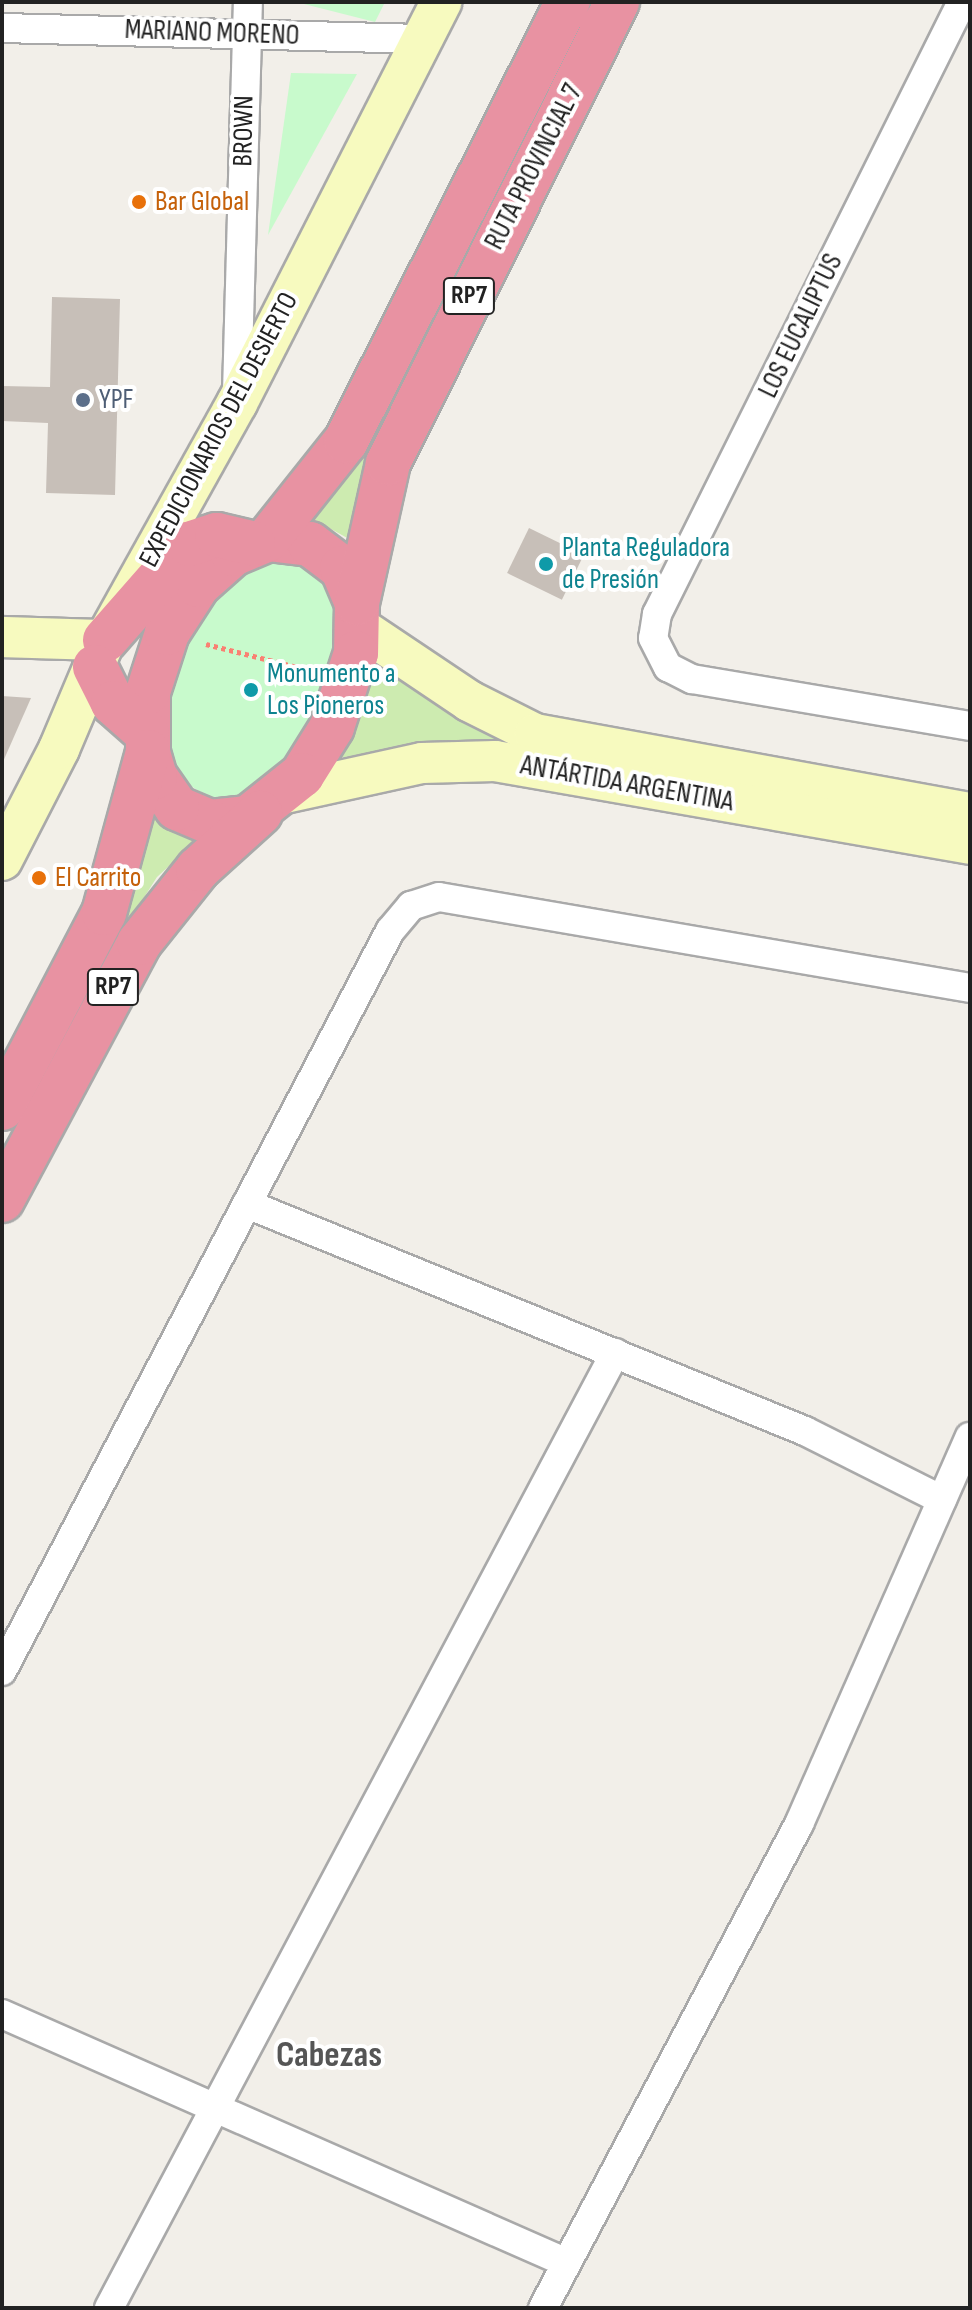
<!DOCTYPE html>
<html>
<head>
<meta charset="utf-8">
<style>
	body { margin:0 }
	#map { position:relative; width:972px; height:2310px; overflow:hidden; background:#f2efe9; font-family:"Sofia Sans Condensed",sans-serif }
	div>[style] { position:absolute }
	.grass>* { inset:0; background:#cdebb0 }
	.park>* { inset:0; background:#c8facc }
	.building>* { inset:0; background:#c7bfb8; transform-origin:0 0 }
	.path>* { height:5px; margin-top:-2.5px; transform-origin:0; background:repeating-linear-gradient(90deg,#fa8072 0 4px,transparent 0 8px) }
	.roads { filter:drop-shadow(2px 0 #a9a9a9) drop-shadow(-2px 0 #a9a9a9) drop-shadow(0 2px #a9a9a9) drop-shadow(0 -2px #a9a9a9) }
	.street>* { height:28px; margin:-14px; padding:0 14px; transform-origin:14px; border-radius:14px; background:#fff }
	.secondary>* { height:40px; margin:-20px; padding:0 20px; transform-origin:20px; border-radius:20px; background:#f7fabf }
	.highway>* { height:44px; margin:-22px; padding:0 22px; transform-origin:22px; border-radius:22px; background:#e892a2 }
	.dots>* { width:22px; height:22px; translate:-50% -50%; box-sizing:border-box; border:4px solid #fff; border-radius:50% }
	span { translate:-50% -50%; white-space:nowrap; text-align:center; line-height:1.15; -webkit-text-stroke:8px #fff; paint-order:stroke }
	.shield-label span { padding:2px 6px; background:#fff; border:2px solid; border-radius:6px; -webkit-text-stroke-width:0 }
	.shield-label { font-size:26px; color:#222; font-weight:700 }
	.street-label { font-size:28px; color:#222 }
	.food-label { font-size:28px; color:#c56008 }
	.left { translate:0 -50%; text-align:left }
	.service-label { font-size:28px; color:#4e5e75 }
	.culture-label { font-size:28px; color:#0d838f }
	.district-label { font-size:36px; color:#555; font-weight:700 }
	.frame { position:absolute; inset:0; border:4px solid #222; pointer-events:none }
</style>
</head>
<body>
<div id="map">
	<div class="grass">
		<i style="clip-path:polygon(408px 373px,349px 539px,306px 515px,350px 464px)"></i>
		<i style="clip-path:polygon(376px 641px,534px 750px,446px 742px,338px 758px,363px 706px)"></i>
		<i style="clip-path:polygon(146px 808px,166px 824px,203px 835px,157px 877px,91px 981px)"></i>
	</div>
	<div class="park">
		<i style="clip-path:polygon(296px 2px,385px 2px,375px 22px)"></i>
		<i style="clip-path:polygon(291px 73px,357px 74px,268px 235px)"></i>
		<i style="clip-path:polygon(261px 561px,303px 561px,333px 590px,341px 632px,311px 722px,282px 766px,250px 793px,211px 799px,180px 779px,168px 753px,166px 708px,179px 654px,217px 592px)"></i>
	</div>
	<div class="building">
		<i style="clip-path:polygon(52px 297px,120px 299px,115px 495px,46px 493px,48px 423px,2px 421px,2px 386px,50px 387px)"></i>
		<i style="left:529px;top:528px;width:61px;height:50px;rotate:26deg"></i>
		<i style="clip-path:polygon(2px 696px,31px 698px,2px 764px)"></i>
	</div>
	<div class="path">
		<i style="left:206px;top:644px;width:110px;rotate:14.2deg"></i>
	</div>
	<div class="roads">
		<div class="street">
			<i style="left:962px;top:2px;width:684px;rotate:116.49deg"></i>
			<i style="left:657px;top:614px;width:24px;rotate:99deg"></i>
			<i style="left:653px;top:638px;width:33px;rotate:63deg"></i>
			<i style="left:668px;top:667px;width:27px;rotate:27deg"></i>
			<i style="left:692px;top:679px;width:282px;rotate:9.6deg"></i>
			<i style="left:2px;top:28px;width:420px;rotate:1.5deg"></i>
			<i style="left:237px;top:393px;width:391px;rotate:-88.4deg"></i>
			<i style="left:247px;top:1204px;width:602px;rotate:22.14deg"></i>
			<i style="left:805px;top:1431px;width:153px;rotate:26.7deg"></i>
			<i style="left:2px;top:1671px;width:836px;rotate:-62.33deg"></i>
			<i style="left:390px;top:931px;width:33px;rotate:-50deg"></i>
			<i style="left:411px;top:906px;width:29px;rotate:-18deg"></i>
			<i style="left:439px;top:897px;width:539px;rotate:9.72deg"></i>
			<i style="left:2px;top:2014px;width:617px;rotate:23.78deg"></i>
			<i style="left:109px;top:2308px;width:1081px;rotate:-62.08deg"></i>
			<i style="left:543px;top:2308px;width:548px;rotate:-62.12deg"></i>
			<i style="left:799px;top:1824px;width:423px;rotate:-66.2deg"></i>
		</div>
		<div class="secondary">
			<i style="left:359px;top:627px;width:133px;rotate:33.9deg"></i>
			<i style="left:469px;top:701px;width:74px;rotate:26.6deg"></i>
			<i style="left:535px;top:734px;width:442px;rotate:10.3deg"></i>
			<i style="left:2px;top:637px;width:103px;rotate:1.7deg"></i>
			<i style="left:285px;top:793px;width:140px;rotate:-12.4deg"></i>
			<i style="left:422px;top:763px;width:73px;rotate:-1.6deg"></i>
			<i style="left:495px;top:761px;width:482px;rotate:9.9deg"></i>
			<i style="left:2px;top:860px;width:125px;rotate:-62.8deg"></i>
			<i style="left:59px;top:749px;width:118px;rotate:-67.1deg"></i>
			<i style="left:105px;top:640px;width:271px;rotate:-60.9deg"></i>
			<i style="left:237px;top:403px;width:450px;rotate:-63deg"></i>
		</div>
		<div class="highway">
			<i style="left:268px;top:539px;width:42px;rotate:6.8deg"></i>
			<i style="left:310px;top:544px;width:40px;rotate:37deg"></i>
			<i style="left:342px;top:568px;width:38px;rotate:67deg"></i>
			<i style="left:357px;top:603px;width:50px;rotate:91.1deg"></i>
			<i style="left:356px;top:653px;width:78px;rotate:108deg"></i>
			<i style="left:332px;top:727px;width:57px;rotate:122deg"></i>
			<i style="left:302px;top:775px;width:69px;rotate:141.5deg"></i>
			<i style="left:248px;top:818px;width:38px;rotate:174deg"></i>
			<i style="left:210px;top:822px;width:36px;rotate:-157deg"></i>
			<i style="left:177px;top:808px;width:38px;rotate:-125deg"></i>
			<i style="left:155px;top:777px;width:26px;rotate:-106deg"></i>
			<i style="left:148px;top:752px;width:60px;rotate:-90deg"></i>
			<i style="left:148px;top:692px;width:62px;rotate:-72.1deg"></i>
			<i style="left:167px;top:633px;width:57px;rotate:-57.1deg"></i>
			<i style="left:198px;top:585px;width:47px;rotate:-41.5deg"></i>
			<i style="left:233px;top:554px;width:38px;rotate:-23deg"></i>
			<i style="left:268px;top:539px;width:125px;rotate:-51.5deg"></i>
			<i style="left:346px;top:441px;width:492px;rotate:-63.2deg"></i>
			<i style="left:357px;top:603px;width:143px;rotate:-77.5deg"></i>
			<i style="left:388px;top:463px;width:515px;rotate:-63.58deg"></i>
			<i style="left:105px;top:640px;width:128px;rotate:-48.8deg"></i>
			<i style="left:189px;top:544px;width:29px;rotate:-18deg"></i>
			<i style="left:217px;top:535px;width:37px;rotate:13deg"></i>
			<i style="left:95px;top:667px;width:40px;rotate:63.4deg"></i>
			<i style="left:113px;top:703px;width:45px;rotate:41.4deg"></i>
			<i style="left:2px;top:1108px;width:220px;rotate:-62.4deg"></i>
			<i style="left:104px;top:913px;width:167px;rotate:-74.7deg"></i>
			<i style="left:2px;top:1200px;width:291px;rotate:-61.9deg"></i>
			<i style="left:139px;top:943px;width:95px;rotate:-51.4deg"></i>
			<i style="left:198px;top:869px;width:84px;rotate:-42.1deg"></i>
		</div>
	</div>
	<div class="dots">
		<i style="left:139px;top:202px;background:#e8710a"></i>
		<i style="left:83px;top:400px;background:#5c6f8a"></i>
		<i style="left:546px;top:564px;background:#0f9aa8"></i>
		<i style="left:251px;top:690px;background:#0f9aa8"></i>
		<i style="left:39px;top:878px;background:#e8710a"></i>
	</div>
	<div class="shield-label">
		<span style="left:469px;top:296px">RP7</span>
		<span style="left:113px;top:987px">RP7</span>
	</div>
	<div class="street-label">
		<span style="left:212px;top:33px;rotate:2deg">MARIANO MORENO</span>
		<span style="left:244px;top:131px;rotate:-89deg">BROWN</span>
		<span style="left:534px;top:167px;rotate:-63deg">RUTA PROVINCIAL 7</span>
		<span style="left:801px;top:326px;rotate:-64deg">LOS EUCALIPTUS</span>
		<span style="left:219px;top:430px;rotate:-62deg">EXPEDICIONARIOS DEL DESIERTO</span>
		<span style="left:627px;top:784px;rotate:10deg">ANTÁRTIDA ARGENTINA</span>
	</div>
	<div class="food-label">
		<span class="left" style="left:155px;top:202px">Bar Global</span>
		<span class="left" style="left:55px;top:878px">El Carrito</span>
	</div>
	<div class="service-label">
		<span class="left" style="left:99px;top:400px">YPF</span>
	</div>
	<div class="culture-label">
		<span class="left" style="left:562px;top:564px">Planta Reguladora<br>de Presión</span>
		<span class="left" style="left:267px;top:690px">Monumento a<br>Los Pioneros</span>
	</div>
	<div class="district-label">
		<span style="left:329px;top:2056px">Cabezas</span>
	</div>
	<div class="frame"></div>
</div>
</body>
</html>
